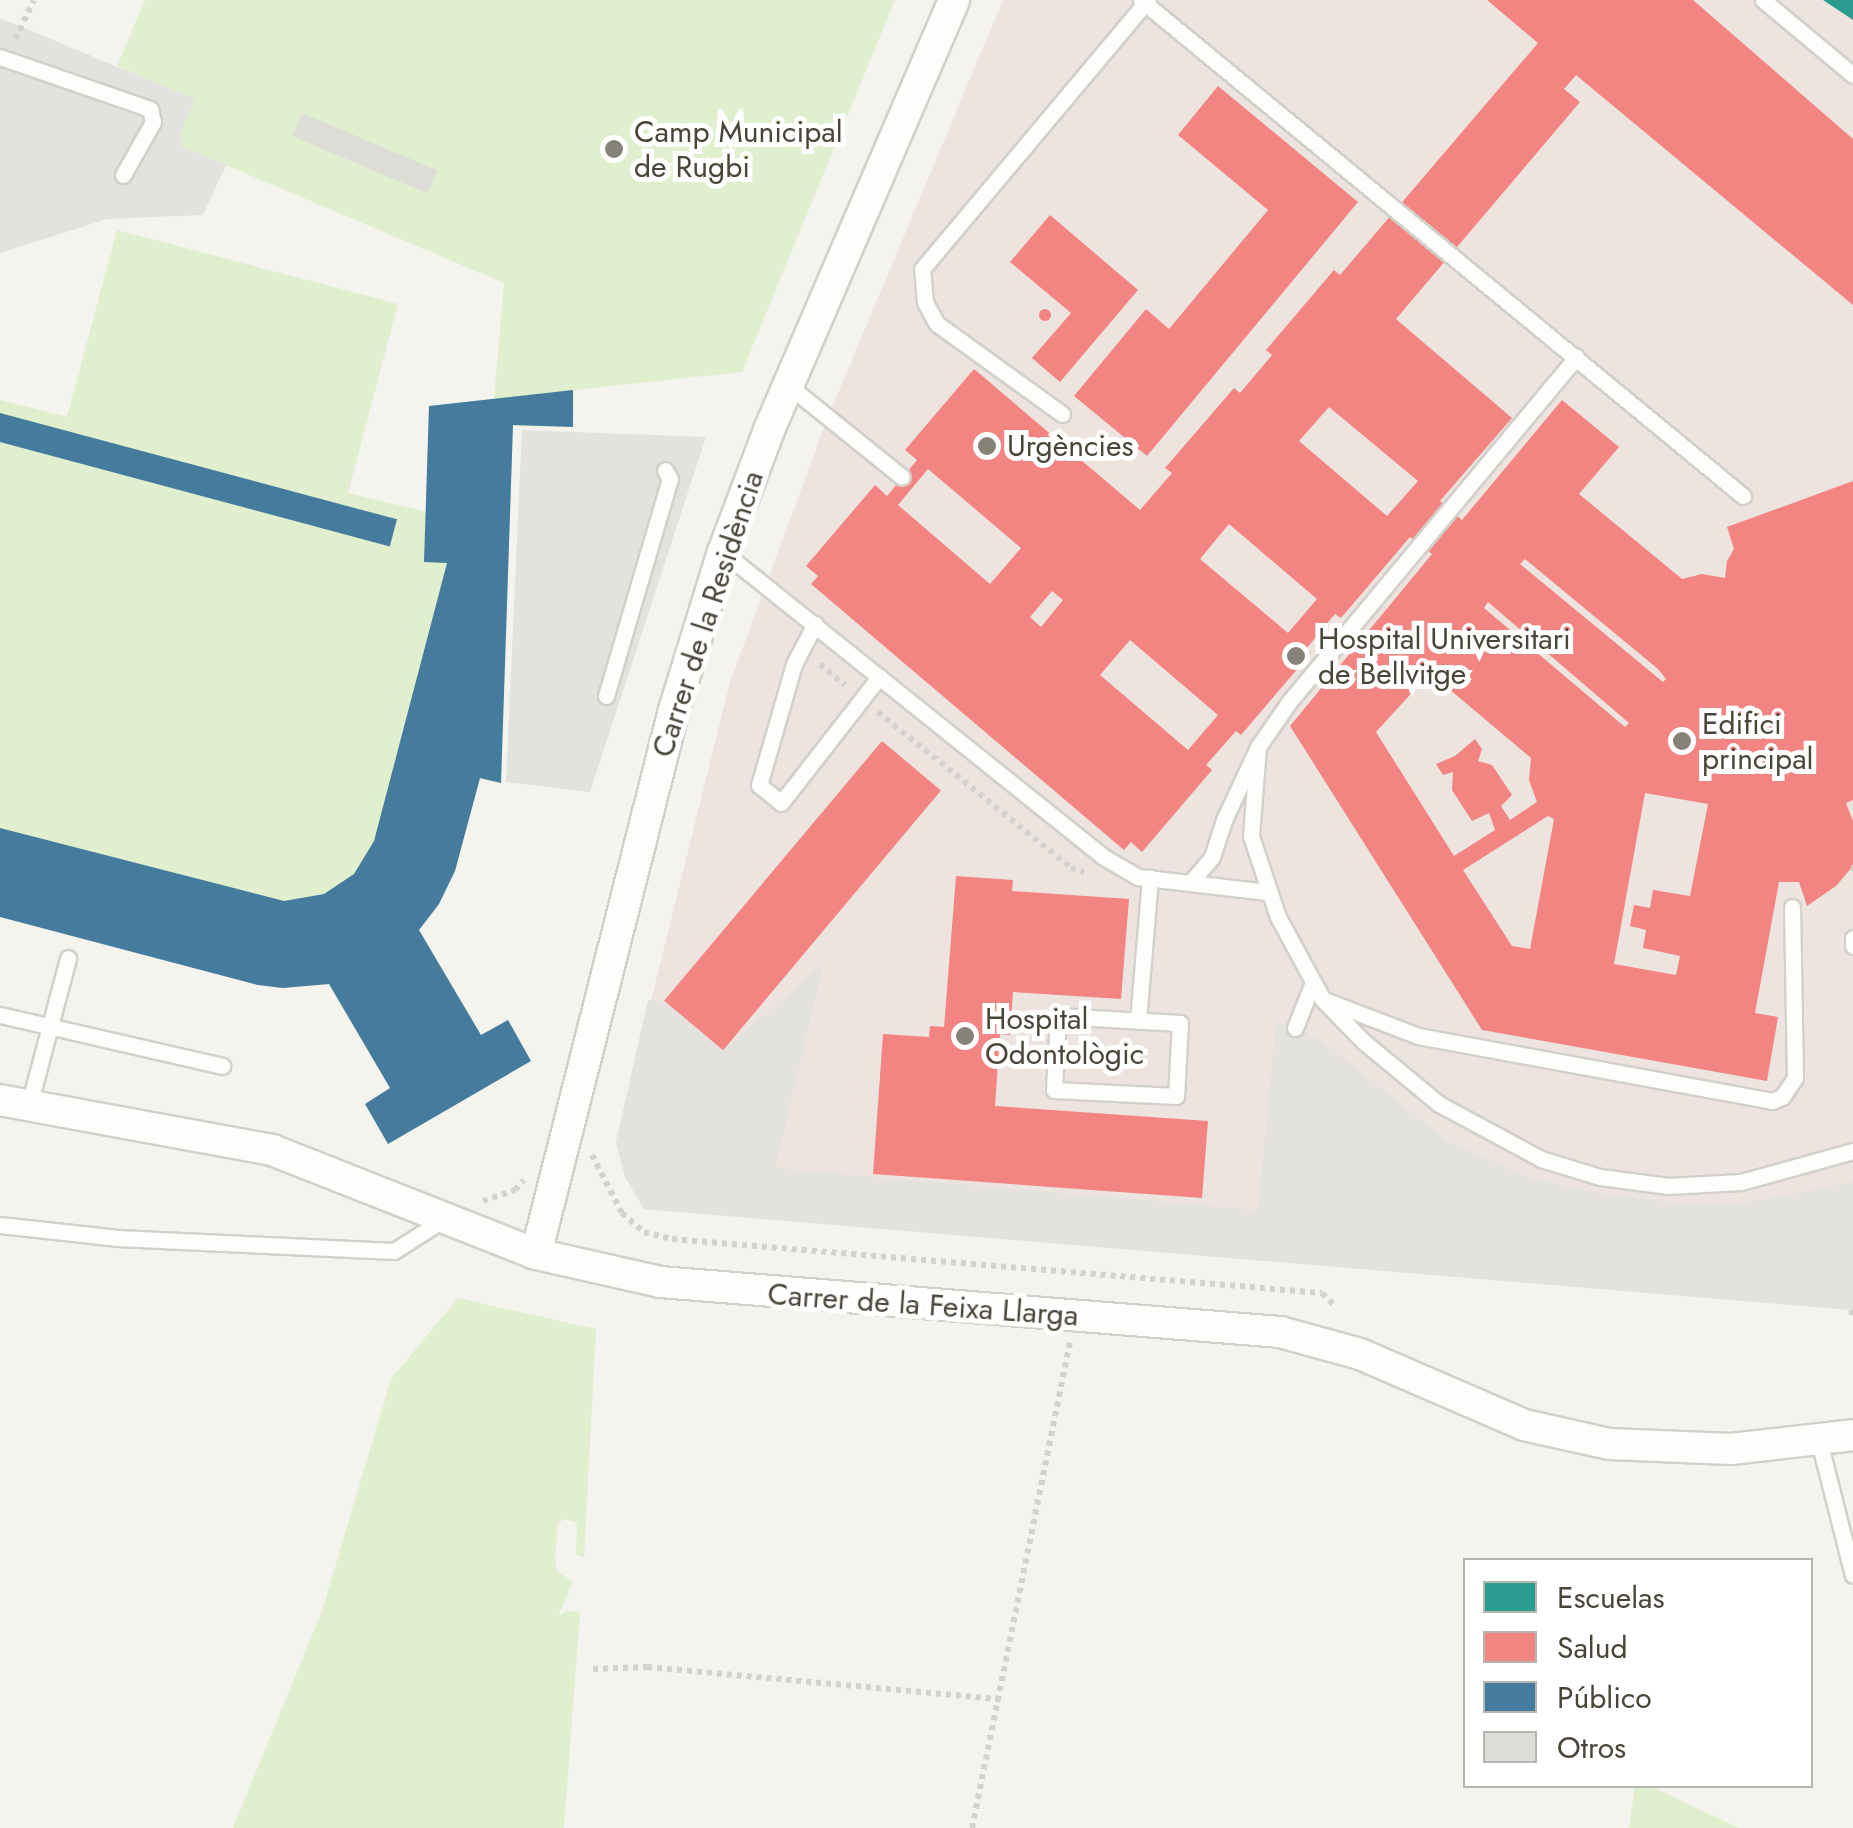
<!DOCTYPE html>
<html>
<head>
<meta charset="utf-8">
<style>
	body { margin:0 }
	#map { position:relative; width:1853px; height:1828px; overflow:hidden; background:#f4f3ee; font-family:Jost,sans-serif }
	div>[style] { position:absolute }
	.medical>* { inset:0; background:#eee4df }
	.green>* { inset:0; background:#e0efce }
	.parking>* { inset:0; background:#e3e2de }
	.schools>* { inset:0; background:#2a9d8f }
	.health>* { inset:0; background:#f28482; transform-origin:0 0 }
	.round { border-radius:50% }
	.public>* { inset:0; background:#457b9d; transform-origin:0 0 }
	.building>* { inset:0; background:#dedcd6; transform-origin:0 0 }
	.path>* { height:6px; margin-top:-3px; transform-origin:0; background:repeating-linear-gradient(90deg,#d3d2cc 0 5px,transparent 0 10px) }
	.roads { filter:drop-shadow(2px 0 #d2d0cb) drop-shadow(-2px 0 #d2d0cb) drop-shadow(0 2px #d2d0cb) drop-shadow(0 -2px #d2d0cb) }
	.service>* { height:15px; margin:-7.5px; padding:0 7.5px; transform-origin:7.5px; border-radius:7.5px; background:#fdfdfc }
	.minor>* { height:30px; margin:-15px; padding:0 15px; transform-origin:15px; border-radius:15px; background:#fdfdfc }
	.dots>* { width:28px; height:28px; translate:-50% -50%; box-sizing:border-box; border:5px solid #fff; border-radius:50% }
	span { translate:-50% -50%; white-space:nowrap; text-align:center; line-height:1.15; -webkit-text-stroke:10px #fff; paint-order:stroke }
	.poi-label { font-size:30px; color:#4b4539 }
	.left { translate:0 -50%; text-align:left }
	.street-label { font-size:30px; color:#4b4539 }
	.legend { position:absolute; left:1463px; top:1558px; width:350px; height:230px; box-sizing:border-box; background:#fff; border:2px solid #b7b5b0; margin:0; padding:12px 18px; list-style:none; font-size:30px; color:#4b4539 }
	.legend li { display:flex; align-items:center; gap:20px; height:50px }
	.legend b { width:50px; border:2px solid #b7b5b0 }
</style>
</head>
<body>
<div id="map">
	<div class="medical">
		<i style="clip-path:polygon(1003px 0,1853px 0,1853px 1310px,644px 1209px,625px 1177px,616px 1142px,730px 682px,828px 417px)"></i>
	</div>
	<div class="green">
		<i style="clip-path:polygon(145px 0,895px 0,742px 372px,574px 390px,573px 427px,513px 426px,501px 783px,480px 779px,455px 871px,439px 904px,419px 930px,481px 1035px,508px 1020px,531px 1061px,388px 1144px,365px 1104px,390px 1088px,329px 984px,283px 988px,0 917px,0 400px,67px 417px,117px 230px,398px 304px,348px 493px,426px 512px,429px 406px,494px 399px,504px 283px,181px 146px,179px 137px,194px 99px,117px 66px)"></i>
		<i style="clip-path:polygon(458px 1298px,596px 1329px,584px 1557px,576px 1555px,577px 1523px,565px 1519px,558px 1523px,555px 1560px,557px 1571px,573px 1582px,558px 1616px,567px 1611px,580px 1612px,564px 1828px,233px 1828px,322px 1611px,391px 1379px)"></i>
		<i style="clip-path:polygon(1635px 1786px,1650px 1786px,1739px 1828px,1629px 1828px)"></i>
	</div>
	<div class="parking">
		<i style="clip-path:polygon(0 18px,195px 99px,179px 136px,184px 139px,181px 146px,226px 165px,203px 215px,107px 219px,0 253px)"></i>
		<i style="clip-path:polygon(522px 430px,706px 437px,590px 792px,506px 782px)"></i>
		<i style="clip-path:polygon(824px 963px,775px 1168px,1258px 1210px,1276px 1021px,1319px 1039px,1446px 1140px,1524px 1176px,1591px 1192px,1683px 1204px,1739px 1204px,1853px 1182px,1853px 1310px,644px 1209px,625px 1177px,616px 1142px,648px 1000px,665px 1002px,723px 1050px)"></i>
	</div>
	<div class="schools">
		<i style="clip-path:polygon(1823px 0,1853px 0,1853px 20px)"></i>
	</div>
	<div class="health">
		<i style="clip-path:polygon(evenodd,1487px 0,1693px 0,1853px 139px,1853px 305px,1576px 75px,1564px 89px,1580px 102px,1396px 319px,1512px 418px,1440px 501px,1462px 520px,1562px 400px,1619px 447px,1579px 494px,1682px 579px,1702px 574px,1725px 578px,1727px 561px,1734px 549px,1727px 527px,1853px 481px,1853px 800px,1846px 803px,1853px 821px,1853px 866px,1836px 886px,1807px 906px,1799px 882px,1779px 882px,1755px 1013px,1778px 1017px,1767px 1081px,1482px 1030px,1290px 726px,1432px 554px,1410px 537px,1341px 618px,1335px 614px,1306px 649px,1311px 653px,1241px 735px,1236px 731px,1206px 765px,1212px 770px,1142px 852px,1131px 842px,1124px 850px,811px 584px,818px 576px,806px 566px,875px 485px,887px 496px,917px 460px,905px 450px,974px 369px,1140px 510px,1172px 473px,1165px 468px,1234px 388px,1240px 393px,1272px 355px,1266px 350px,1334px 270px,1340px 275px,1538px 43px,1487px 0,1329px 407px,1418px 481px,1387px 516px,1299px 441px,1329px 407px,1487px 0,928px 469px,1021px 548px,990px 584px,898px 505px,928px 469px,1487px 0,1229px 524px,1317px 599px,1288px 633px,1200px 559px,1229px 524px,1487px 0,1525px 559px,1658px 669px,1666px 679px,1663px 682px,1520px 564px,1525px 559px,1487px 0,1052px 591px,1063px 600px,1041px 627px,1030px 617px,1052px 591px,1487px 0,1488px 602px,1629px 723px,1625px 727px,1484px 608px,1488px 602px,1487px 0,1130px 640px,1218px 715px,1188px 750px,1100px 675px,1130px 640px,1487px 0,1430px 673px,1531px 758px,1529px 780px,1537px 802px,1510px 820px,1501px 806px,1512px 795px,1492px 765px,1478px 761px,1482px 749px,1475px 739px,1455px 756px,1436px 764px,1443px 775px,1453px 772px,1452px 790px,1472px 821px,1489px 813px,1495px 830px,1454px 856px,1376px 732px,1430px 673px,1487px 0,1645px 793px,1708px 804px,1690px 896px,1653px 890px,1650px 908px,1634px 905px,1630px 926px,1646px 930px,1643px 948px,1680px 956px,1676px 975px,1614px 964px,1645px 793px,1487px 0,1548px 816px,1554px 819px,1530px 949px,1512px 946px,1463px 870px,1548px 816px)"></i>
		<i style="clip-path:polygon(1218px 86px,1358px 202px,1147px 456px,1074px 396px,1146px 309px,1169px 329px,1268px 210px,1178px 135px)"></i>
		<i style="clip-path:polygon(1050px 215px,1138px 290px,1060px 382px,1032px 358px,1071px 313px,1010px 262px)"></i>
		<i class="round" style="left:1039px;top:309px;width:12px;height:12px"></i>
		<i style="left:882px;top:741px;width:77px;height:339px;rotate:40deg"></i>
		<i style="clip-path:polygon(956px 876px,1013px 880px,1012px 891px,1129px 899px,1121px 999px,1013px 992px,1010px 1035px,1000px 1034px,995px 1106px,1208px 1121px,1202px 1198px,873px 1174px,883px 1034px,929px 1037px,930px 1026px,944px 1027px)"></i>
	</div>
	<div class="public">
		<i style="clip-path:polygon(573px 390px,573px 427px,513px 425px,501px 783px,480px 778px,455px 871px,439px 904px,419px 930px,481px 1035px,508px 1020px,531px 1061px,388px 1144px,365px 1104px,390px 1088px,329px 984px,283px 988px,258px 985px,0 917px,0 828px,284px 901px,324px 894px,354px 874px,374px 841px,447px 563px,424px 562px,429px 406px)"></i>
		<i style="left:0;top:413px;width:411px;height:28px;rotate:15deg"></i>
	</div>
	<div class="building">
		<i style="left:302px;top:113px;width:147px;height:25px;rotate:23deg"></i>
	</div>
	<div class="path">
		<i style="left:15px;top:39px;width:43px;rotate:-64deg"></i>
		<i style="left:820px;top:664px;width:33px;rotate:40deg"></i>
		<i style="left:878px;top:712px;width:248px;rotate:38.9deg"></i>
		<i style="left:1071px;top:868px;width:14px;rotate:17deg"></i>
		<i style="left:1851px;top:868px;width:2px"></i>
		<i style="left:592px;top:1155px;width:65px;rotate:62.7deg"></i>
		<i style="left:622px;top:1213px;width:29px;rotate:41deg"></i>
		<i style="left:644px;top:1232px;width:29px;rotate:14deg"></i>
		<i style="left:672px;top:1239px;width:652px;rotate:4.75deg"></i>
		<i style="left:1322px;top:1293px;width:17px;rotate:45deg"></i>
		<i style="left:483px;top:1201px;width:34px;rotate:-19deg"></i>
		<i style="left:515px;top:1190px;width:13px;rotate:-48deg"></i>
		<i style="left:1851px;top:1310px;width:6px;rotate:72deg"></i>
		<i style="left:593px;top:1669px;width:54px;rotate:-2.1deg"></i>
		<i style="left:647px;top:1667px;width:355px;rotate:5.2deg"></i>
		<i style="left:972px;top:1828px;width:496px;rotate:-78.6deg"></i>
	</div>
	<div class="roads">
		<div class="service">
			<i style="left:1141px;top:0;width:780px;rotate:39.49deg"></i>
			<i style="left:1763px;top:0;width:117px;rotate:39.8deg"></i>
			<i style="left:0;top:57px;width:159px;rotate:19.1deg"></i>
			<i style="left:150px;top:109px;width:13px;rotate:77deg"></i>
			<i style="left:153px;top:122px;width:61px;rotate:119.5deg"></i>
			<i style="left:788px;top:385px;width:146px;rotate:38.9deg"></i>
			<i style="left:1062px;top:414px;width:154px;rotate:-144.2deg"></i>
			<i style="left:937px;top:324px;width:25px;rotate:-119deg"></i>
			<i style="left:925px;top:302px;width:33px;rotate:-95deg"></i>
			<i style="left:922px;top:269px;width:351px;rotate:-50deg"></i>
			<i style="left:723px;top:552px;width:486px;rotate:38.7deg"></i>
			<i style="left:1102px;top:856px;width:42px;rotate:30.3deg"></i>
			<i style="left:1138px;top:877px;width:130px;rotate:6.6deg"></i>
			<i style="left:815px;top:624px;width:45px;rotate:117.7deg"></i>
			<i style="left:794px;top:664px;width:126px;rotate:106.1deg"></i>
			<i style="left:759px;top:785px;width:28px;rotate:39deg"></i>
			<i style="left:781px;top:803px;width:160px;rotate:-52.1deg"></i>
			<i style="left:606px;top:696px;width:226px;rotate:-73.6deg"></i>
			<i style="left:670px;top:479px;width:10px;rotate:-119deg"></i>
			<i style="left:1258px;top:747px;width:55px;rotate:-55.4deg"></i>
			<i style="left:1289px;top:702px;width:449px;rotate:-50.2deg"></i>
			<i style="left:1191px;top:882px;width:33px;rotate:-50deg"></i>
			<i style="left:1212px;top:857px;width:39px;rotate:-72deg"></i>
			<i style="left:1224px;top:820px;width:81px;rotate:-65deg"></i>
			<i style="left:1258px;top:747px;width:89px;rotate:94.5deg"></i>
			<i style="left:1251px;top:836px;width:85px;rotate:71.6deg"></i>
			<i style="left:1278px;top:917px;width:94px;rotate:61.5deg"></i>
			<i style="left:1323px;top:1000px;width:59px;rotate:45.7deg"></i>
			<i style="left:1364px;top:1042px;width:97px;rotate:39.6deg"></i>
			<i style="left:1439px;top:1104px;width:116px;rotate:28.3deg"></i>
			<i style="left:1541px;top:1159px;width:62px;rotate:17deg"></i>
			<i style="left:1600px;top:1177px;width:69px;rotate:7.5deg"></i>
			<i style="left:1668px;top:1186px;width:73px;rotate:-3.1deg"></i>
			<i style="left:1741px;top:1182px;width:116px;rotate:-15.5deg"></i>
			<i style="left:1853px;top:938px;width:8px;rotate:90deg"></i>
			<i style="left:1327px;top:1001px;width:97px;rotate:21deg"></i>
			<i style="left:1418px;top:1036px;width:360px;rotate:10.4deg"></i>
			<i style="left:1772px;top:1101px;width:11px;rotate:-22deg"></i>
			<i style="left:1782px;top:1097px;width:23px;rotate:-56deg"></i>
			<i style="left:1795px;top:1078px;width:171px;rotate:-91deg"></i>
			<i style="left:0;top:1015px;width:228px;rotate:12.9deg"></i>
			<i style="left:1058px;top:1016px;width:122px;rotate:3.3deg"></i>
			<i style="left:1180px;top:1023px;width:73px;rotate:93.1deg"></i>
			<i style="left:1176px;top:1096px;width:122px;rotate:-177.2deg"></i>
			<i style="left:1054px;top:1090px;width:74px;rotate:-86.9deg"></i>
			<i style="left:1138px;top:1021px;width:144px;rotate:-85.2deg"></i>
			<i style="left:1295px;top:1028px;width:49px;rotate:-68.6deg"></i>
			<i style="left:29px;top:1105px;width:152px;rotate:-75.1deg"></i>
			<i style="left:0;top:1225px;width:119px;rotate:6.3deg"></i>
			<i style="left:118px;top:1238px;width:276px;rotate:2.7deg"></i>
			<i style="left:394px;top:1251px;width:59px;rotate:-32.6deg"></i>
			<i style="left:1819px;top:1441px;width:138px;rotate:75.8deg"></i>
		</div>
		<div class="minor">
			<i style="left:0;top:1100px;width:277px;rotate:10.4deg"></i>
			<i style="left:272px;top:1150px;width:284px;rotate:21.5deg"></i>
			<i style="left:536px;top:1254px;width:127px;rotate:12.7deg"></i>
			<i style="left:660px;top:1282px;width:622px;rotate:4.61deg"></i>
			<i style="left:1280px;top:1332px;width:83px;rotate:15.4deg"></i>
			<i style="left:1360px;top:1354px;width:179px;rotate:23.4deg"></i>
			<i style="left:1524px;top:1425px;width:88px;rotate:12.5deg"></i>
			<i style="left:1610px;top:1444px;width:121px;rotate:2.4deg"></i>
			<i style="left:1731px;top:1449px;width:123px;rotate:-6.5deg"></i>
			<i style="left:536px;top:1254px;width:561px;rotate:-75.77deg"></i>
			<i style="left:674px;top:710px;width:165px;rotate:-72.8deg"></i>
			<i style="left:723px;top:552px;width:130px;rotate:-69.3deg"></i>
			<i style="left:769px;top:430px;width:468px;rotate:-66.7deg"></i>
		</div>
	</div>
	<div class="dots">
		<i style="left:614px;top:149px;background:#868278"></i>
		<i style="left:987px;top:446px;background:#868278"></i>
		<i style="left:1296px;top:656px;background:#868278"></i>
		<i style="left:1682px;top:741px;background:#868278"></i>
		<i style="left:965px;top:1036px;background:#868278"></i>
	</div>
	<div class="poi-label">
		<span class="left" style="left:634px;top:149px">Camp Municipal<br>de Rugbi</span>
		<span class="left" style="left:1007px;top:446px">Urgències</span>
		<span class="left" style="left:1318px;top:656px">Hospital Universitari<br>de Bellvitge</span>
		<span class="left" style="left:1702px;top:741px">Edifici<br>principal</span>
		<span class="left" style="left:985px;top:1036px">Hospital<br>Odontològic</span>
	</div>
	<div class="street-label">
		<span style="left:708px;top:614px;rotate:-72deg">Carrer de la Residència</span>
		<span style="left:923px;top:1305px;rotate:4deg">Carrer de la Feixa Llarga</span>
	</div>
	<ul class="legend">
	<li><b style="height:28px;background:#2a9d8f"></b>Escuelas</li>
	<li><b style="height:28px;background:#f28482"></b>Salud</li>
	<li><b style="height:28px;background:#457b9d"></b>Público</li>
	<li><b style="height:28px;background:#dedcd6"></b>Otros</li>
	</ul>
</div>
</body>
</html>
